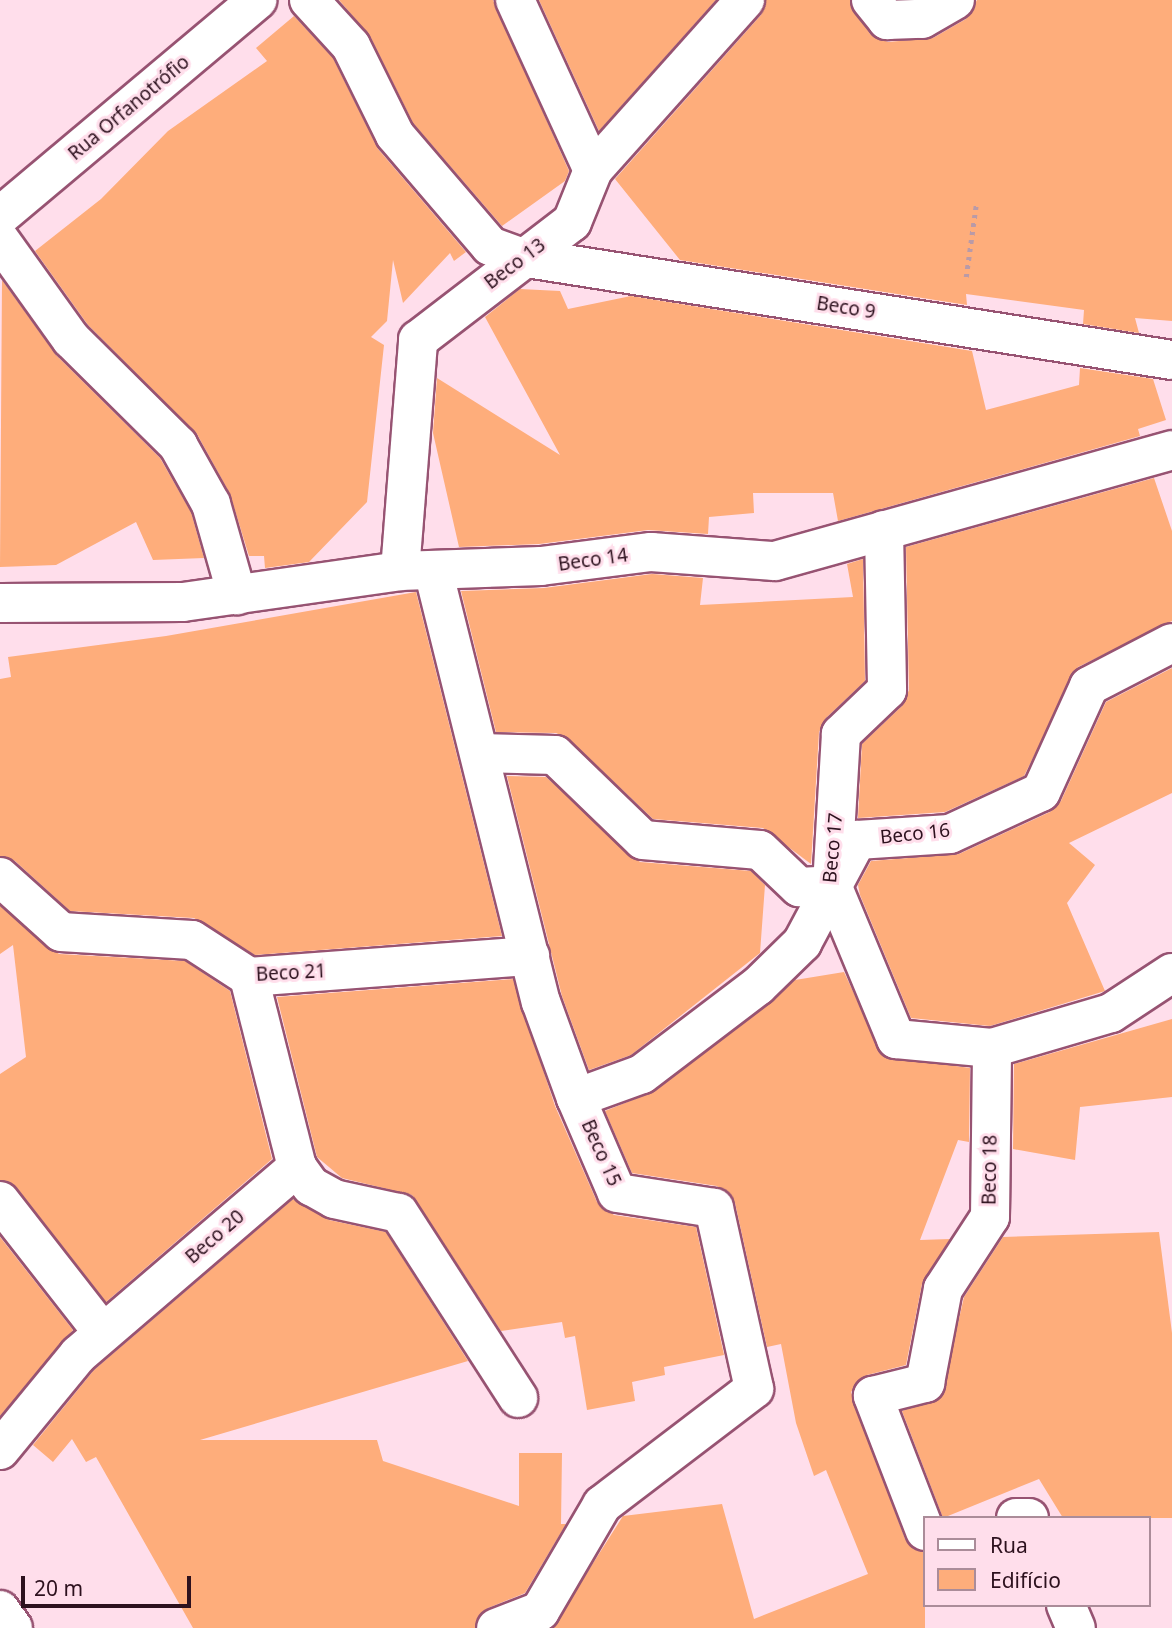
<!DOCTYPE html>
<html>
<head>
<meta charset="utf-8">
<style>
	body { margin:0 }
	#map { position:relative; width:1172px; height:1628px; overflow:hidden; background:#ffdeeb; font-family:"Noto Sans",sans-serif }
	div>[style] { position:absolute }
	.building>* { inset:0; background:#fead7b }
	.path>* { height:4.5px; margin-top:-2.25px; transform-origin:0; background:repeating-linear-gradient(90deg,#b99aa7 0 3.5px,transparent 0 8.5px) }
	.roads { filter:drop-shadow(2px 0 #975372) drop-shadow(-2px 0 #975372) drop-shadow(0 2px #975372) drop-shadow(0 -2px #975372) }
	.minor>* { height:38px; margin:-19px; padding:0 19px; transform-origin:19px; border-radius:19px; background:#fff }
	span { translate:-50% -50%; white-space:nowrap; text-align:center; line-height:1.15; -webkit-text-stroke:6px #ffdeeb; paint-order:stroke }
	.street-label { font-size:19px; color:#2d111e }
	.legend { position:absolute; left:923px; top:1516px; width:228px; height:91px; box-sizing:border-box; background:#ffdeeb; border:2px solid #ab8c99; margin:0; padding:9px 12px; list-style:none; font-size:21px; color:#2d111e }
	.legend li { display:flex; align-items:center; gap:14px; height:35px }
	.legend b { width:35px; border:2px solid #ab8c99 }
	.scale { position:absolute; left:21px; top:1576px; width:170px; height:32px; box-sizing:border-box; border:4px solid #2d111e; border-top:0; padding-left:9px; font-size:21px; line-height:24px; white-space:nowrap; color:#2d111e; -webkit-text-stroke:5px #ffdeeb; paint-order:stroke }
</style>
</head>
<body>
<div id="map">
	<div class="building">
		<i style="clip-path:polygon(339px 0,493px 0,569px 171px,565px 181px,502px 226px,413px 123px,370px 36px)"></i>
		<i style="clip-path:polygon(539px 0,716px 0,599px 131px)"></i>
		<i style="clip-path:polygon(766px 0,850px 0,870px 34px,888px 42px,933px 38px,966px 19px,977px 0,1172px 0,1172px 321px,1135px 318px,1139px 333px,1083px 324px,1084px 310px,966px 294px,967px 305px,680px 260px,615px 179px,761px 15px)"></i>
		<i style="clip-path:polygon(294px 16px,333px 58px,378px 149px,466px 252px,454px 261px,450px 253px,403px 303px,393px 260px,387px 321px,371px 337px,384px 345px,367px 502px,309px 562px,265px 568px,264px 556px,249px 556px,230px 494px,197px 434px,88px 325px,35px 251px,101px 199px,168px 131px,267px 61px,256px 48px)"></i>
		<i style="clip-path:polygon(2px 280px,56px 355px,160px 458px,191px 512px,204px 558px,153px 560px,136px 522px,56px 565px,0 567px)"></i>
		<i style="clip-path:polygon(520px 289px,560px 291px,568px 309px,631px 296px,972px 351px,986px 410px,1079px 385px,1080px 368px,1153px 379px,1166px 420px,1138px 429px,1140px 436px,838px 521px,833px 493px,753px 493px,754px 513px,709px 517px,708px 534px,648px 530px,539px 544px,459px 547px,433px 433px,437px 378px,560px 455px,485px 317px)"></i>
		<i style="clip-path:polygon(1154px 478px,1172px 531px,1172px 621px,1078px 667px,1024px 776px,945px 812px,858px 818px,862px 744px,902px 706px,909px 690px,906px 547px)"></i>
		<i style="clip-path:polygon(863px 559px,865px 681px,826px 718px,819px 732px,811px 864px,763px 828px,653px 819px,569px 739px,556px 733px,496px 732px,461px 591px,544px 588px,652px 574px,703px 578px,700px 605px,853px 597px,847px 564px)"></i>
		<i style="clip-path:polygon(416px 592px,502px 936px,255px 955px,194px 918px,70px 911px,15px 861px,0 856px,0 679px,11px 677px,8px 657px,166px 636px)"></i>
		<i style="clip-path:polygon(1172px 668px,1172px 793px,1069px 843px,1095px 865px,1067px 903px,1105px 991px,990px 1026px,911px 1018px,860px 895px,858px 885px,871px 861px,959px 854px,1050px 812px,1061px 801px,1106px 702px)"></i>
		<i style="clip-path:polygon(507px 776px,546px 777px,640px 862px,751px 871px,765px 885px,760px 953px,631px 1055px,589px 1070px,562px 996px)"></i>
		<i style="clip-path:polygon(0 906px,59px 954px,185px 961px,230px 991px,272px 1159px,106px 1302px,17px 1188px,0 1180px,0 1074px,26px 1057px,13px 945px,0 954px)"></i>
		<i style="clip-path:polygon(844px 972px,883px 1056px,970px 1068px,969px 1142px,958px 1140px,920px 1240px,950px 1239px,922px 1284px,906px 1365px,867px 1375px,851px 1392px,905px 1539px,925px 1552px,925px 1628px,552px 1628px,623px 1516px,722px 1504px,754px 1619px,868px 1574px,826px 1470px,814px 1476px,796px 1423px,781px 1344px,767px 1347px,735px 1203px,717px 1186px,632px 1173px,605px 1111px,655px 1091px,795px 980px)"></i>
		<i style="clip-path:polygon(513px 979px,555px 1106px,597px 1202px,614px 1215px,696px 1227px,724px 1355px,664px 1367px,665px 1375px,632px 1382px,635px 1401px,587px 1410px,575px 1336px,565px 1338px,562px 1322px,501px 1331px,412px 1195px,342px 1178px,317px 1157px,277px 997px)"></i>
		<i style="clip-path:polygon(1172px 1019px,1172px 1097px,1080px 1107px,1075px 1160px,1013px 1149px,1014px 1064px)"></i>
		<i style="clip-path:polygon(293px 1199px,329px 1220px,386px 1232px,468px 1361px,200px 1440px,377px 1440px,383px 1461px,519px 1506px,519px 1453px,562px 1453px,561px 1524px,566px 1524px,525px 1593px,488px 1608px,475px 1628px,193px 1628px,96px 1457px,86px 1462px,72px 1439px,53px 1462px,33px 1445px,94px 1370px)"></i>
		<i style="clip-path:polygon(1159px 1232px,1172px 1333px,1172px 1518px,1063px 1518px,1039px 1479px,943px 1518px,902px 1411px,941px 1397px,964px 1297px,1003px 1237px)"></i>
		<i style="clip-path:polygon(0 1237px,73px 1330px,0 1416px)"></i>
	</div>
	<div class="path">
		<i style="left:966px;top:277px;width:73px;rotate:-82.1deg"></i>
	</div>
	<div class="roads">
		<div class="minor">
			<i style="left:309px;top:0;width:62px;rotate:47.6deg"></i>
			<i style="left:351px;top:46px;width:99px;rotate:63.7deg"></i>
			<i style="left:395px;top:135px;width:146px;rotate:49.4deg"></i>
			<i style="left:490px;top:246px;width:33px;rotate:20deg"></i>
			<i style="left:521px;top:257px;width:659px;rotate:8.99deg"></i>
			<i style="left:515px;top:0;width:187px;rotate:65.4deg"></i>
			<i style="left:871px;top:0;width:26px;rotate:51deg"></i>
			<i style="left:887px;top:20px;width:35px;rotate:-2deg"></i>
			<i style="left:922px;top:19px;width:38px;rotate:-30deg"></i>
			<i style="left:0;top:216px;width:336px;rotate:-40deg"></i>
			<i style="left:0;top:240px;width:122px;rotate:54.4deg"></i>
			<i style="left:71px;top:339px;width:151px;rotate:44.7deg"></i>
			<i style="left:178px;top:445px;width:68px;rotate:60.8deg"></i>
			<i style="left:211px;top:504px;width:95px;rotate:74.1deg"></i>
			<i style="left:884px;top:530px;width:160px;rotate:88.9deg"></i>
			<i style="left:887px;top:690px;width:64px;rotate:136.3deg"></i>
			<i style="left:841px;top:734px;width:151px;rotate:93.4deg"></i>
			<i style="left:832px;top:885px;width:167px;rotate:67.4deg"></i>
			<i style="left:896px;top:1039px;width:96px;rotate:5.4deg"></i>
			<i style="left:992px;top:1048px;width:124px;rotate:-16.4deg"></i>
			<i style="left:1111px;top:1013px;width:73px;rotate:-33.3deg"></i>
			<i style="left:400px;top:571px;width:232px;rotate:-85.5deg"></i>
			<i style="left:418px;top:340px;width:194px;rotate:-37.5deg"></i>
			<i style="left:572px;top:222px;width:56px;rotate:-68deg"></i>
			<i style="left:593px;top:170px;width:228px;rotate:-48.2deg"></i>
			<i style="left:434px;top:574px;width:441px;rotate:76deg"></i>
			<i style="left:541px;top:1002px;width:102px;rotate:70deg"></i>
			<i style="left:576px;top:1098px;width:103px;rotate:66.7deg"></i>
			<i style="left:617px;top:1193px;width:98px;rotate:8.8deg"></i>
			<i style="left:714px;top:1208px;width:185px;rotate:77.5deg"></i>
			<i style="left:754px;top:1389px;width:191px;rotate:142.7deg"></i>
			<i style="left:602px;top:1505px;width:123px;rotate:120.3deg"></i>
			<i style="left:540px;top:1611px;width:47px;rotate:158.9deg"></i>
			<i style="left:0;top:603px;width:183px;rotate:-0.3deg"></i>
			<i style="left:183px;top:602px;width:219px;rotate:-8.1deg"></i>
			<i style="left:400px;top:571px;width:141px;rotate:-2deg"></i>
			<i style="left:541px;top:566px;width:111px;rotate:-7.3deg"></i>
			<i style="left:651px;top:552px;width:124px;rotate:4.2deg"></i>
			<i style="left:775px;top:561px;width:412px;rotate:-15.6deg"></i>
			<i style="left:480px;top:753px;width:75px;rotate:1.5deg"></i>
			<i style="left:555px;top:755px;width:122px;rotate:44deg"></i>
			<i style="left:643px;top:840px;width:117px;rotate:4.9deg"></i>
			<i style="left:760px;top:850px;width:54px;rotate:43.5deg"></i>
			<i style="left:799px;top:887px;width:33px;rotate:-3deg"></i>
			<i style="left:0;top:877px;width:82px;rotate:42deg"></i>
			<i style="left:61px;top:932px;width:131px;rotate:3.5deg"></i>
			<i style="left:192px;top:940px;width:68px;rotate:33deg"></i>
			<i style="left:249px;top:977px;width:282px;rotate:-4.3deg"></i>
			<i style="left:576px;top:1098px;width:70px;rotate:-20deg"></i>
			<i style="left:642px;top:1074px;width:146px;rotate:-37.2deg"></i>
			<i style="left:758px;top:986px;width:62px;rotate:-44.3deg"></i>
			<i style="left:802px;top:943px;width:117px;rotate:-61.9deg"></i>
			<i style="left:857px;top:840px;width:93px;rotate:-3.7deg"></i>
			<i style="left:950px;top:834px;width:100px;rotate:-24.8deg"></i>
			<i style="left:1041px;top:792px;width:116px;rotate:-65.6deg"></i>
			<i style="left:1089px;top:686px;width:93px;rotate:-27.4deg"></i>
			<i style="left:297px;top:1167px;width:24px;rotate:54deg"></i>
			<i style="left:311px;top:1186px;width:26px;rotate:29deg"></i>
			<i style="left:334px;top:1199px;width:66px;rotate:12.2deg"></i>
			<i style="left:399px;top:1213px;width:220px;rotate:57.2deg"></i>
			<i style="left:0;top:1201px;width:167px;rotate:52deg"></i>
			<i style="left:0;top:1450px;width:123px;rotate:-50.6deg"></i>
			<i style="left:78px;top:1355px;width:289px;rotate:-40.6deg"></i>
			<i style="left:297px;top:1167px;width:196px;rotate:-104.2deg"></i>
			<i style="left:1016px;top:1518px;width:13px"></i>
			<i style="left:925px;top:1531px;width:145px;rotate:-111.1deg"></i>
			<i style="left:873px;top:1396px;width:54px;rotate:-14deg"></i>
			<i style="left:925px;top:1383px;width:96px;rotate:-79.2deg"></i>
			<i style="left:943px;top:1289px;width:86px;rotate:-56.9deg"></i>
			<i style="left:990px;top:1217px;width:169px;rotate:-89.3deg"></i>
			<i style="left:1066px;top:1605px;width:25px;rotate:67deg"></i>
			<i style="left:0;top:1610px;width:22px;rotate:54deg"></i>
		</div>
	</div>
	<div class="street-label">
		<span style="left:129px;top:108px;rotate:-40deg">Rua Orfanotrófio</span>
		<span style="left:515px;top:264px;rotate:-37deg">Beco 13</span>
		<span style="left:846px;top:308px;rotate:9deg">Beco 9</span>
		<span style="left:593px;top:560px;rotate:-8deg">Beco 14</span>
		<span style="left:915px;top:834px;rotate:-6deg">Beco 16</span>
		<span style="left:833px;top:848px;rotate:-85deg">Beco 17</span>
		<span style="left:291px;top:973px;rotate:-3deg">Beco 21</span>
		<span style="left:601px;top:1153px;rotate:66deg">Beco 15</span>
		<span style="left:990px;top:1170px;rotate:-89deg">Beco 18</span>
		<span style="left:215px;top:1237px;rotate:-41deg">Beco 20</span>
	</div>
	<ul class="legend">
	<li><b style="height:9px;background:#fff"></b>Rua</li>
	<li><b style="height:19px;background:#fead7b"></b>Edifício</li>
	</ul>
	<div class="scale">20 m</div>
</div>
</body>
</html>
